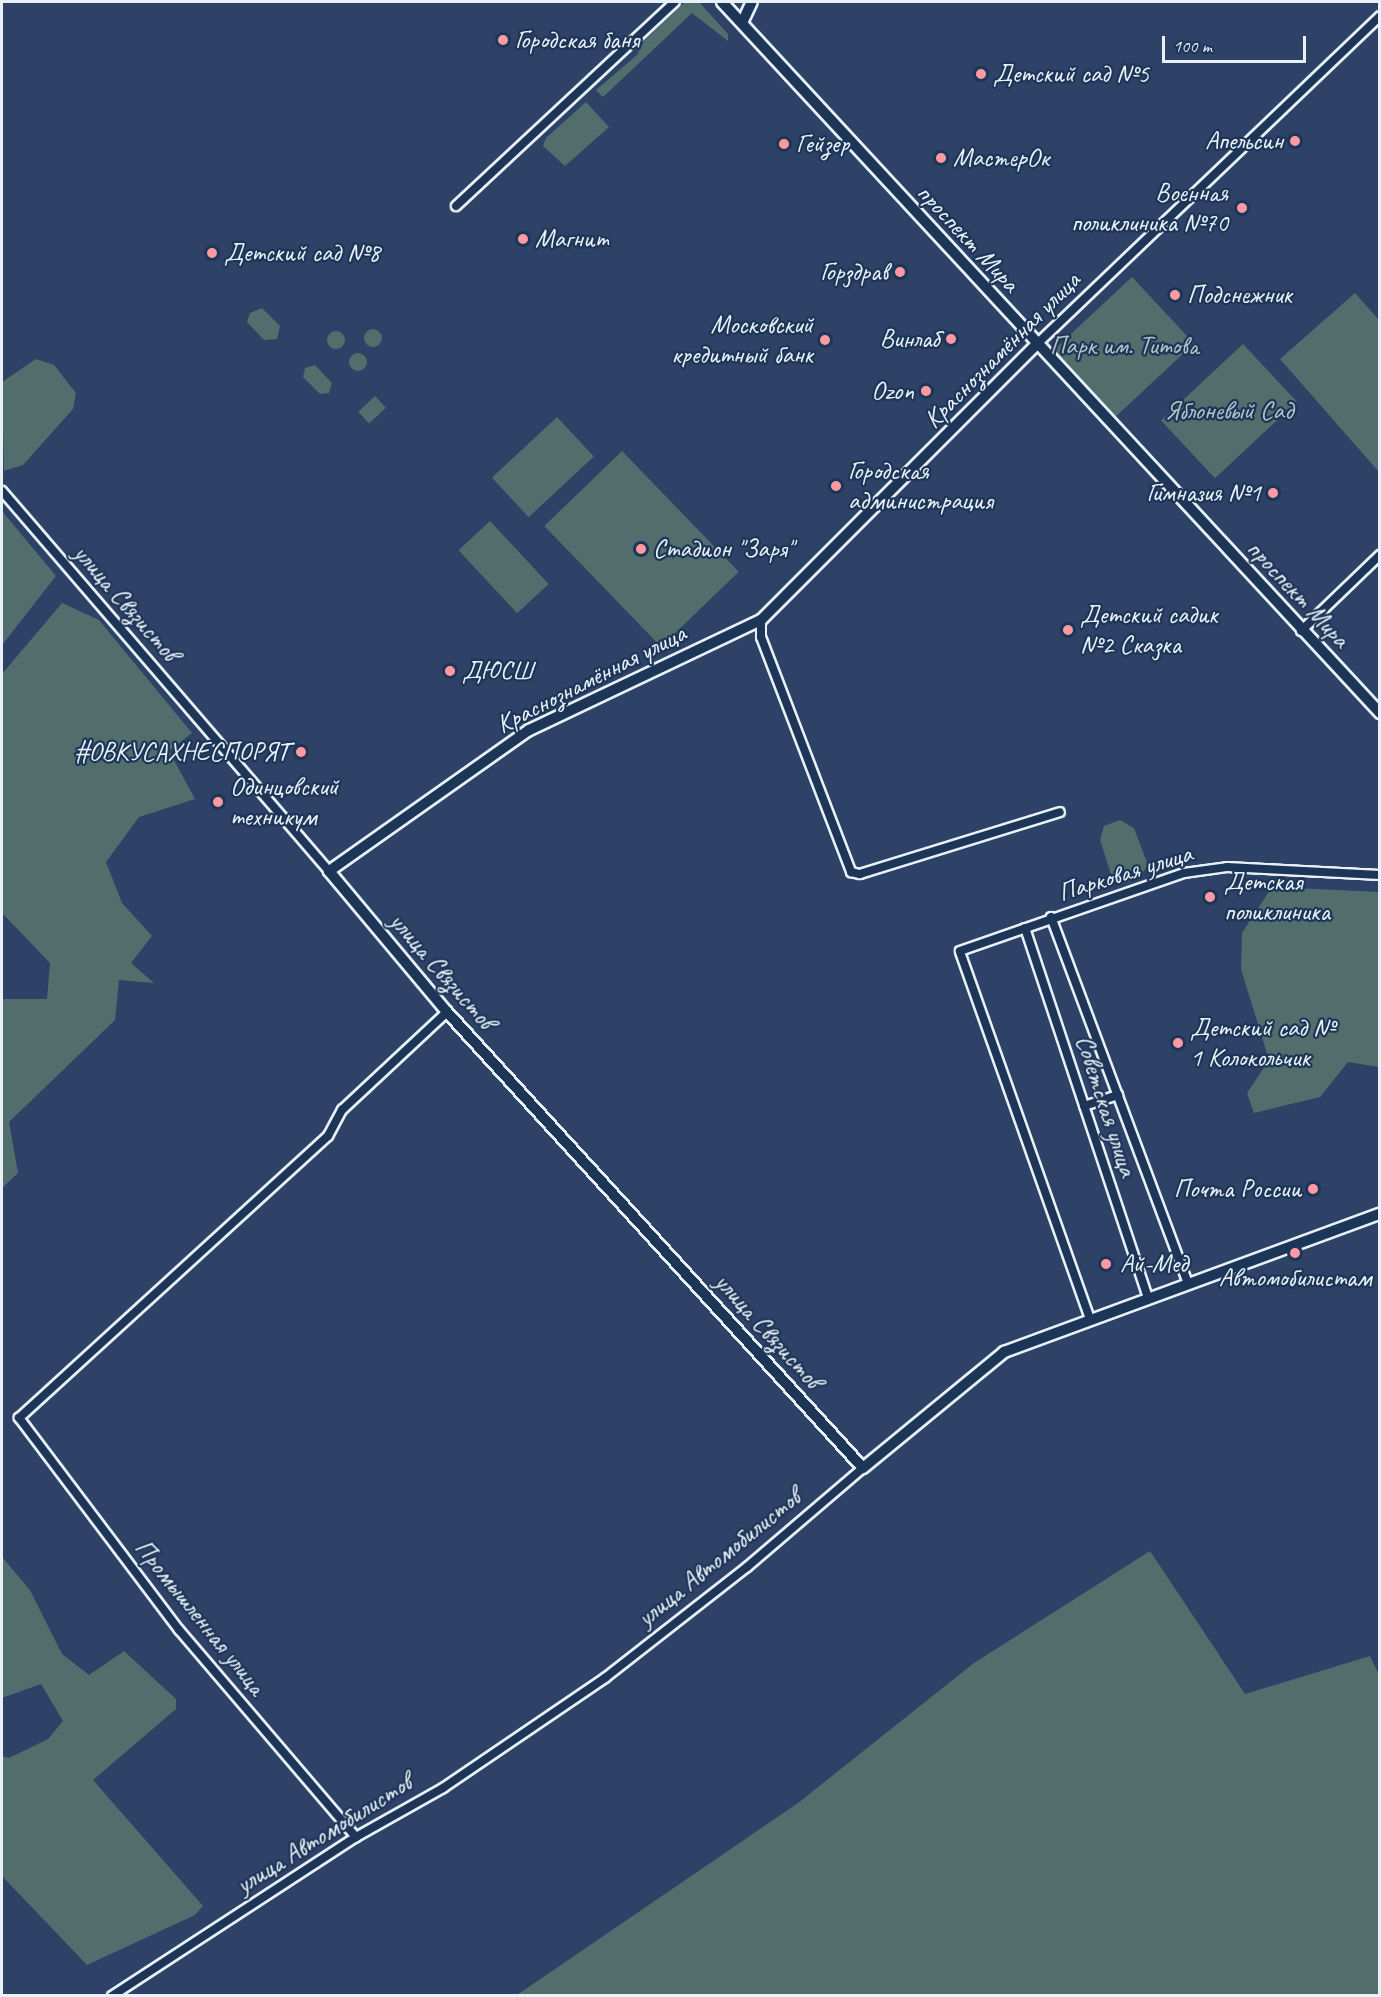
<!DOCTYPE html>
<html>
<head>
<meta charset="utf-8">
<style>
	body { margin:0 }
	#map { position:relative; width:1381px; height:1997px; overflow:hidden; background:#2d4266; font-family:Caveat,sans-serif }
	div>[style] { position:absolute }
	.green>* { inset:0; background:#516e6c; transform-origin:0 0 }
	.round { border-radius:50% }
	.roads { filter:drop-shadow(2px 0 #e8f1f8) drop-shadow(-2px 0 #e8f1f8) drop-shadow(0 2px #e8f1f8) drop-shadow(0 -2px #e8f1f8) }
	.street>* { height:8px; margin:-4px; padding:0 4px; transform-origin:4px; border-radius:4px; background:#1d3557 }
	.secondary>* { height:10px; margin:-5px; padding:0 5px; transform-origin:5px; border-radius:5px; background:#1d3557 }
	.dots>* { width:16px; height:16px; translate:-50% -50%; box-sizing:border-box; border:3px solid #1d3557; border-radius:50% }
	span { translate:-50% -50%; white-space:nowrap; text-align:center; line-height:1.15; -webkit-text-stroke:4.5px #1d3557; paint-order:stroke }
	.poi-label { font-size:26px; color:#e8f1f8 }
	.left { translate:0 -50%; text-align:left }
	.right { translate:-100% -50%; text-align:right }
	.street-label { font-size:26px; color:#e8f1f8 }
	.park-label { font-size:26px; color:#b3c3c7 }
	.frame { position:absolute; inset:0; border:3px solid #e8f1f8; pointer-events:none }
	.scale { position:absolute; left:1162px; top:36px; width:144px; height:27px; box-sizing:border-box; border:3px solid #e8f1f8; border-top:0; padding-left:8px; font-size:18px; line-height:21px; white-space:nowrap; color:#e8f1f8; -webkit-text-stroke:4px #1d3557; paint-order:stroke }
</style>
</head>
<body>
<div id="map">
	<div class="green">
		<i style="clip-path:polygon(685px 2px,699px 2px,728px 34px,728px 41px,692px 13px,603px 97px,596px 90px,637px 55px,644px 41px)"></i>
		<i style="clip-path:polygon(586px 102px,609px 127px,565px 166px,543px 146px,546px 138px)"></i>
		<i style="left:1132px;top:277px;width:91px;height:107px;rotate:47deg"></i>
		<i style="clip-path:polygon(1355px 293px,1379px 320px,1379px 472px,1280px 359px)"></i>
		<i style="clip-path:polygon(262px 308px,280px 326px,277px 339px,264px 340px,247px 322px,250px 313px)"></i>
		<i class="round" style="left:364px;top:329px;width:18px;height:18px"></i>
		<i class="round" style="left:327px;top:331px;width:18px;height:18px"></i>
		<i style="left:1243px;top:344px;width:79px;height:112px;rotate:47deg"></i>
		<i class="round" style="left:349px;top:353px;width:18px;height:18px"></i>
		<i style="clip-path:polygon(36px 359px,54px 365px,76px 393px,73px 409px,23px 465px,4px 471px,2px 382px)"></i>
		<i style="clip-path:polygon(315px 365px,332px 383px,329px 393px,320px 394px,303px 377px,305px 368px)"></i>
		<i style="left:375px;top:396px;width:16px;height:23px;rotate:47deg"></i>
		<i style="left:557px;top:417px;width:54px;height:89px;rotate:47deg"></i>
		<i style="left:622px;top:451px;width:168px;height:108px;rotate:46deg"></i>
		<i style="clip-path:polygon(2px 511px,56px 576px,2px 645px)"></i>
		<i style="left:490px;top:521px;width:86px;height:43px;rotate:47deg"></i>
		<i style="clip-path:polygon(62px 603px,99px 620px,192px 733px,169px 751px,195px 799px,139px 817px,106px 862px,122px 903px,152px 936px,131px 963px,154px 983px,119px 980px,115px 1020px,9px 1122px,18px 1173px,2px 1188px,2px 999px,47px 999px,50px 963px,2px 913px,2px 674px)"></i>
		<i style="clip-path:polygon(1120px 820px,1134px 828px,1148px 865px,1139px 878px,1125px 883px,1111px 874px,1100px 840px,1104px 826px)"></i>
		<i style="clip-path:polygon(1272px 887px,1379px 892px,1379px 1067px,1348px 1062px,1320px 1097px,1254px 1113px,1247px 1093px,1269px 1060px,1241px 969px,1242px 933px)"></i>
		<i style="clip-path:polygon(1150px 1551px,1245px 1694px,1370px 1656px,1380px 1677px,1379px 1995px,517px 1995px,798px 1803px,974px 1663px)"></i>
		<i style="clip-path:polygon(2px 1557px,30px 1590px,62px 1654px,89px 1675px,124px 1651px,176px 1699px,176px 1709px,93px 1780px,203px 1906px,195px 1915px,87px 1965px,2px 1876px,2px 1756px,9px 1758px,48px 1739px,63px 1721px,41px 1684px,2px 1698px)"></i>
	</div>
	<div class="roads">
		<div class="street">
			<i style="left:456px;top:206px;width:299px;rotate:-43deg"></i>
			<i style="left:1038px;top:343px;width:473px;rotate:-43.7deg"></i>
			<i style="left:2px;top:491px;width:501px;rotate:49.29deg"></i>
			<i style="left:761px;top:620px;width:17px;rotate:90deg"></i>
			<i style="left:761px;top:637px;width:252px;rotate:69deg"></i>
			<i style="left:851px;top:872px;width:9px;rotate:13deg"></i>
			<i style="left:860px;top:874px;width:209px;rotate:-17.2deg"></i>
			<i style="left:1301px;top:631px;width:110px;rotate:-43.9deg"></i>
			<i style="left:1051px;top:917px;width:391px;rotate:69.5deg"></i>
			<i style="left:1025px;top:928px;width:389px;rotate:71.6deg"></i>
			<i style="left:1084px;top:1106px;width:36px;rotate:-18deg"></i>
			<i style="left:1090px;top:1319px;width:390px;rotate:-109.5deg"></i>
			<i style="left:960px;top:951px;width:237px;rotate:-19.2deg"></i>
			<i style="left:1184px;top:873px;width:43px;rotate:-7.9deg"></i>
			<i style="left:1227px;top:867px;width:153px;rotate:3deg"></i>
			<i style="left:356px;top:1837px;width:272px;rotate:-130.5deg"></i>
			<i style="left:179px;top:1630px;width:266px;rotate:-127deg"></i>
			<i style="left:19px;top:1418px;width:418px;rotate:-42.4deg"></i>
			<i style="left:328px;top:1136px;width:30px;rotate:-62deg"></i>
			<i style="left:342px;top:1110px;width:144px;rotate:-43deg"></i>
			<i style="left:112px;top:1996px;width:291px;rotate:-33.1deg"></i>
			<i style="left:356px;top:1837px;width:100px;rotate:-29.4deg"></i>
			<i style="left:443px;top:1788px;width:196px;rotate:-34.2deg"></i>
			<i style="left:605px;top:1678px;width:180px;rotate:-38deg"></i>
			<i style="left:747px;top:1567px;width:153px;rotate:-40.5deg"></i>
		</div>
		<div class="secondary">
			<i style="left:722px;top:2px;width:969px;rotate:47.22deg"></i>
			<i style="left:742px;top:23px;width:23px;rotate:-65deg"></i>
			<i style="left:1038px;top:343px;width:392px;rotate:135deg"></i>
			<i style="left:761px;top:620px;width:257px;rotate:154.6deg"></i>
			<i style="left:529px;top:730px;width:245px;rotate:144.8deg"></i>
			<i style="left:329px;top:871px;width:184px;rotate:50.1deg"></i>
			<i style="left:447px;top:1012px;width:617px;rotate:47.63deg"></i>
			<i style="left:863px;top:1468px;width:183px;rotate:-39.4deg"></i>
			<i style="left:1004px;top:1352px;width:401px;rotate:-20.2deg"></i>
		</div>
	</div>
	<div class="dots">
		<i style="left:503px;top:40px;background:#ff9aa2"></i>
		<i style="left:981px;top:74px;background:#ff9aa2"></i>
		<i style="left:1295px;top:141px;background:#ff9aa2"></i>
		<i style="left:784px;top:144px;background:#ff9aa2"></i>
		<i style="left:941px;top:158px;background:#ff9aa2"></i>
		<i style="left:1242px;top:208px;background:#ff9aa2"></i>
		<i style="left:523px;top:239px;background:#ff9aa2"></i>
		<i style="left:212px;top:253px;background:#ff9aa2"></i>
		<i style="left:900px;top:272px;background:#ff9aa2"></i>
		<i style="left:1175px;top:295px;background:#ff9aa2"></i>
		<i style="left:951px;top:339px;background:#ff9aa2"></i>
		<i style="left:825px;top:340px;background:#ff9aa2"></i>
		<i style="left:926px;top:391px;background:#ff9aa2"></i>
		<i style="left:836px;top:486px;background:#ff9aa2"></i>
		<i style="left:1273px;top:493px;background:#ff9aa2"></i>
		<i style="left:641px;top:549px;background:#ff9aa2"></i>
		<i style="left:1068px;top:630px;background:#ff9aa2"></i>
		<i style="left:450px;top:671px;background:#ff9aa2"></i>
		<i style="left:301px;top:752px;background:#ff9aa2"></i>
		<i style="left:218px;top:802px;background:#ff9aa2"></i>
		<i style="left:1210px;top:897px;background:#ff9aa2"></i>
		<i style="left:1178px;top:1043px;background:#ff9aa2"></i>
		<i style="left:1313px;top:1189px;background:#ff9aa2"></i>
		<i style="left:1295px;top:1253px;background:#ff9aa2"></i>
		<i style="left:1106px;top:1264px;background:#ff9aa2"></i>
	</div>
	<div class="poi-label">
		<span class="left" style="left:515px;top:40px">Городская баня</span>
		<span class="left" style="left:993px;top:74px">Детский сад №5</span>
		<span class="right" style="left:1283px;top:141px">Апельсин</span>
		<span class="left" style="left:796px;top:144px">Гейзер</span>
		<span class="left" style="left:953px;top:158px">МастерОк</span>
		<span class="right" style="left:1228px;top:208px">Военная<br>поликлиника №70</span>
		<span class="left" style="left:535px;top:239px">Магнит</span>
		<span class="left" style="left:224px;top:253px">Детский сад №8</span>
		<span class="right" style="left:888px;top:272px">Горздрав</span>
		<span class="left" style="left:1187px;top:295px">Подснежник</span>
		<span class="right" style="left:813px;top:340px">Московский<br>кредитный банк</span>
		<span class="right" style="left:939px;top:339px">Винлаб</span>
		<span class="right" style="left:914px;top:391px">Ozon</span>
		<span class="left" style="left:848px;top:486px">Городская<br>администрация</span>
		<span class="right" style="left:1261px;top:493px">Гимназия №1</span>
		<span class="left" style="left:653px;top:549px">Стадион "Заря"</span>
		<span class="left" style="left:1080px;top:630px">Детский садик<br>№2 Сказка</span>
		<span class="left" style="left:462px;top:671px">ДЮСШ</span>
		<span class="right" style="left:289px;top:752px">#ОВКУСАХНЕСПОРЯТ</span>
		<span class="left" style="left:230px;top:802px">Одинцовский<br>техникум</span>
		<span class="left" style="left:1224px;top:897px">Детская<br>поликлиника</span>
		<span class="left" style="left:1190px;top:1043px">Детский сад №<br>1 Колокольчик</span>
		<span class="right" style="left:1301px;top:1189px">Почта России</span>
		<span class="left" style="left:1120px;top:1264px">Ай-Мед</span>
		<span style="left:1295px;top:1278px">Автомобилистам</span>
	</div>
	<div class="street-label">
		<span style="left:968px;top:238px;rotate:47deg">проспект Мира</span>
		<span style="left:1002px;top:350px;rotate:-45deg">Краснознамённая улица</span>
		<span style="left:1298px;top:594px;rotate:47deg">проспект Мира</span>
		<span style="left:126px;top:603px;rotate:49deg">улица Связистов</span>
		<span style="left:591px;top:679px;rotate:-27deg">Краснознамённая улица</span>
		<span style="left:1125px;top:873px;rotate:-17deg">Парковая улица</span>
		<span style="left:442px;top:971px;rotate:49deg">улица Связистов</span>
		<span style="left:1106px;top:1106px;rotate:72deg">Советская улица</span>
		<span style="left:768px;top:1331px;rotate:48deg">улица Связистов</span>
		<span style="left:719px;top:1558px;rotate:-39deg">улица Автомобилистов</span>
		<span style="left:200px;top:1617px;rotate:51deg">Промышленная улица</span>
		<span style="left:324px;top:1834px;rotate:-32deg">улица Автомобилистов</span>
	</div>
	<div class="park-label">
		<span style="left:1124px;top:346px">Парк им. Титова</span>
		<span style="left:1229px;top:411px">Яблоневый Сад</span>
	</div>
	<div class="frame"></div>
	<div class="scale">100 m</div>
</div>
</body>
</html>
